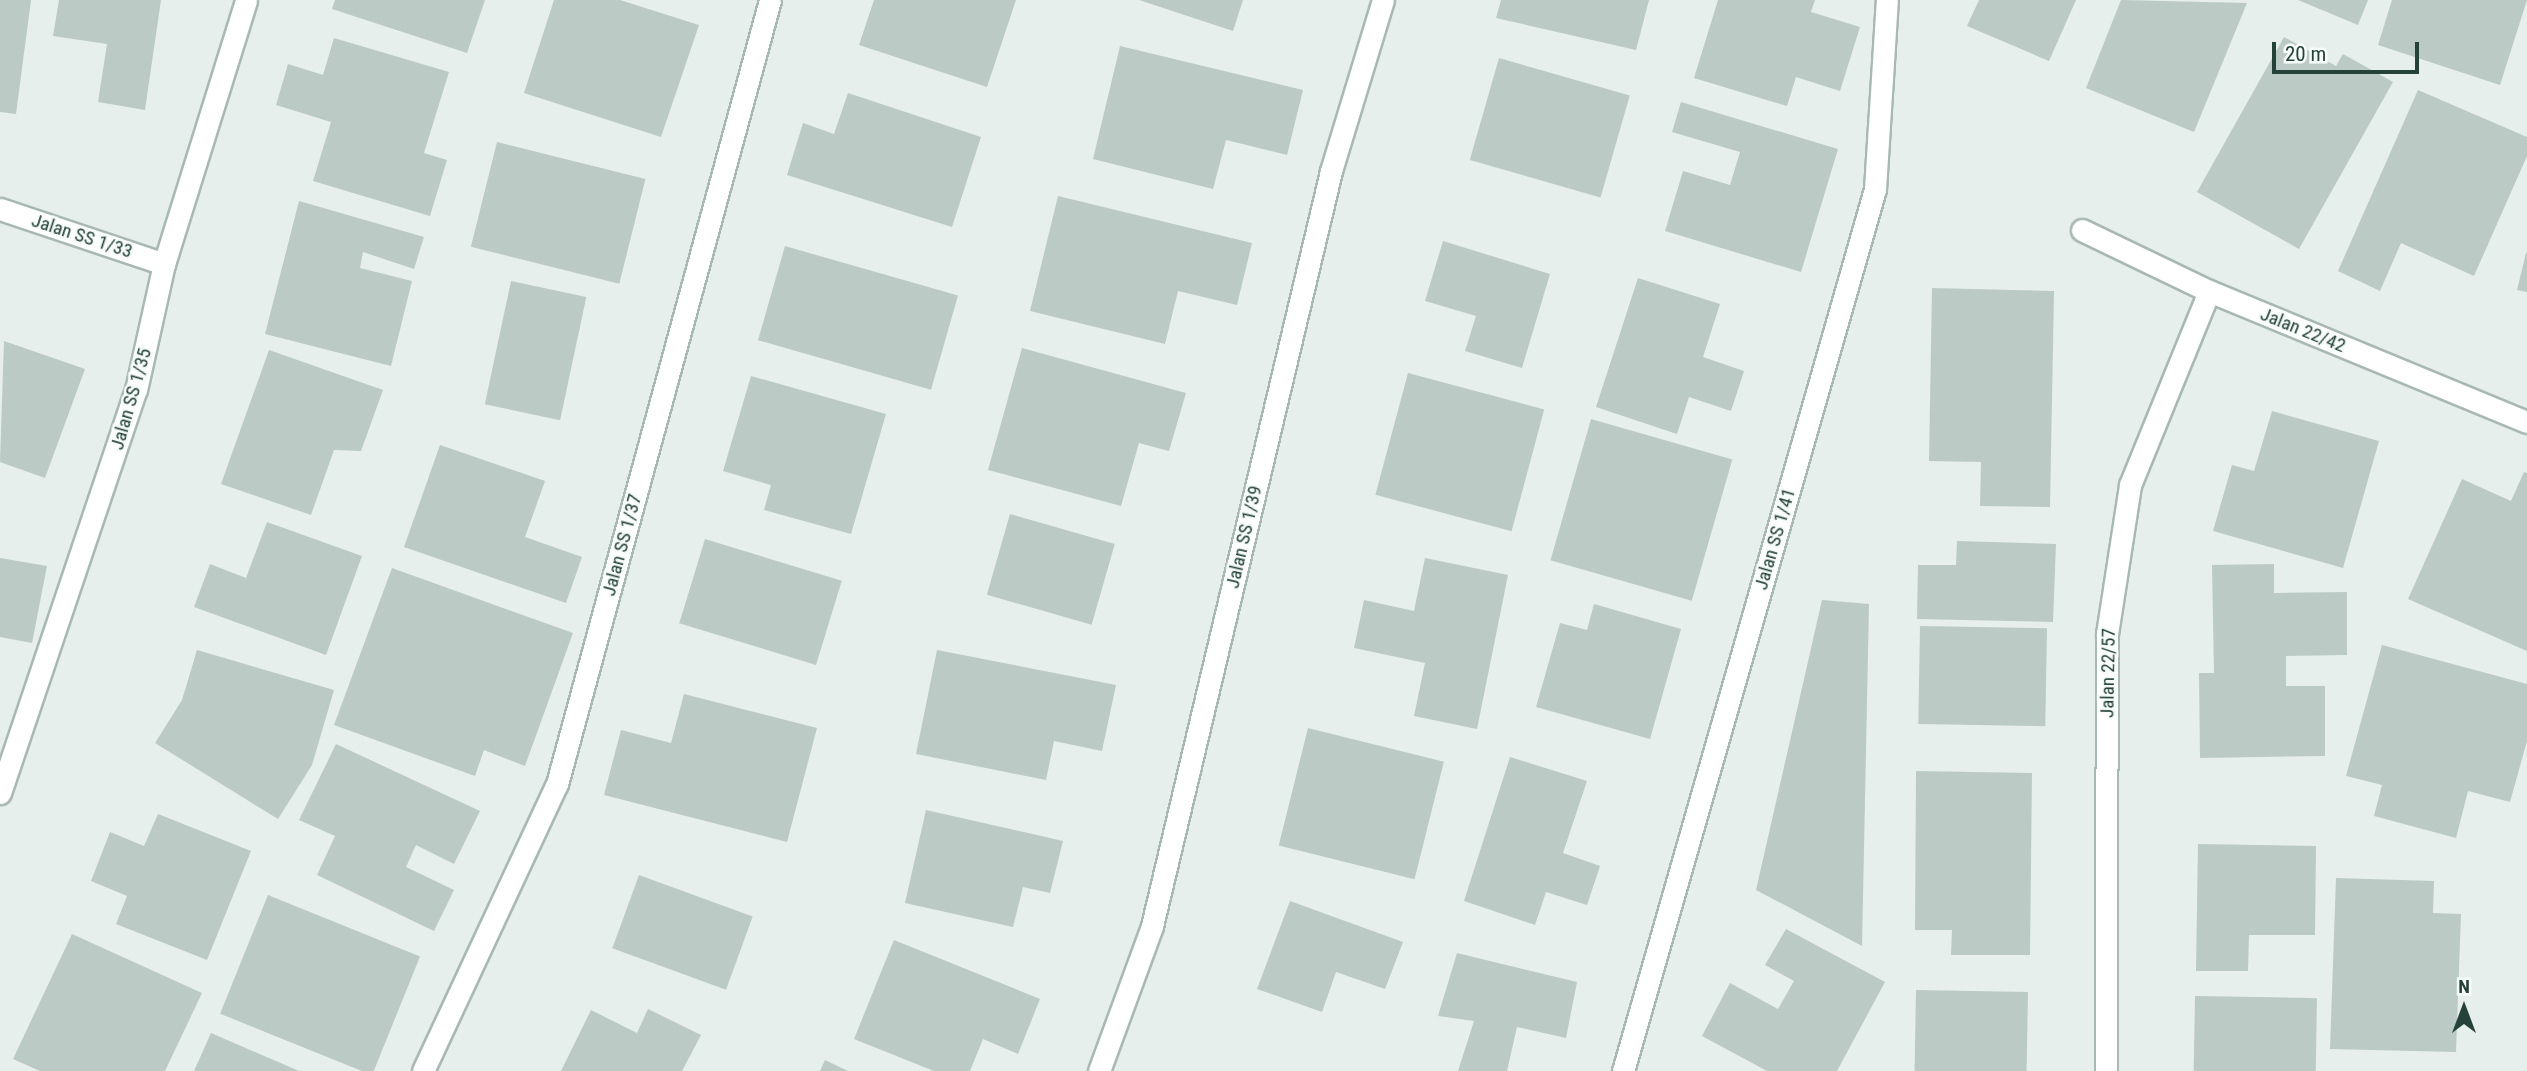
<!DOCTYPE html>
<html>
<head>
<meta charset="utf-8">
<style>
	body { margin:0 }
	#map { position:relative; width:2527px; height:1071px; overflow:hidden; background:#e6efeb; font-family:"Roboto Condensed",sans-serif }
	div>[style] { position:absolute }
	.building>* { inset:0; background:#bbcac4; transform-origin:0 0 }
	.roads { filter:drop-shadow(2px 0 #a8b8b2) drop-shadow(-2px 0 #a8b8b2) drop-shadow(0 2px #a8b8b2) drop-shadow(0 -2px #a8b8b2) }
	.street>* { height:21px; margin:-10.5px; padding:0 10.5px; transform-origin:10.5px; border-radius:10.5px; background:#fff }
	span { translate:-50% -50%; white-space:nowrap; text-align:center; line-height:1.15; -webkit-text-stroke:5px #f7fbf9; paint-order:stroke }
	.street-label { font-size:19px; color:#24423a }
	.north { position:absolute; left:2429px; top:973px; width:70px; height:70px; -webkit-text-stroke:5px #f7fbf9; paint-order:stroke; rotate:0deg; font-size:19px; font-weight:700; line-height:28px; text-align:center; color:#24423a }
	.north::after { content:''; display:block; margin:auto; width:24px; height:32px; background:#24423a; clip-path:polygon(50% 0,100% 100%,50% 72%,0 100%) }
	.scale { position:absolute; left:2272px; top:42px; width:147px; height:32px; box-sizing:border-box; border:4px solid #24423a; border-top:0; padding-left:9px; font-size:21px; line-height:24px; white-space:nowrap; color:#24423a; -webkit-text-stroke:5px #f7fbf9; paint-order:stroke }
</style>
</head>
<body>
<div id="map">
	<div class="building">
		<i style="clip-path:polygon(0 0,31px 0,16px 114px,0 112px)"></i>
		<i style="clip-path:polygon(59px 0,161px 0,145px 110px,98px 102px,107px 44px,53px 36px)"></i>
		<i style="clip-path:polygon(335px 0,485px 0,467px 53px,332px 9px)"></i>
		<i style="clip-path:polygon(554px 0,620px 0,699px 25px,661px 137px,524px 93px)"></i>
		<i style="clip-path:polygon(874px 0,1016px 0,987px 87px,859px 45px)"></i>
		<i style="clip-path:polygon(1139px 0,1243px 0,1233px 31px)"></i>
		<i style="clip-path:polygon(1501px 0,1649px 0,1636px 50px,1496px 18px)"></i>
		<i style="clip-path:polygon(1718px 0,1815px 0,1811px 12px,1860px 27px,1840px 91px,1796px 77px,1787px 106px,1694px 78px)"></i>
		<i style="clip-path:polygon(1979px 0,2076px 0,2049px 61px,1967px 26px)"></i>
		<i style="clip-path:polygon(2121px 0,2247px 3px,2194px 132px,2086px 88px)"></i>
		<i style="clip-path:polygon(2298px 0,2368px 0,2358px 25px)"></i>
		<i style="clip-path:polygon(2392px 0,2527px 0,2500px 85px,2378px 45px)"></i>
		<i style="clip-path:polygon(2284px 37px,2336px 66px,2343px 54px,2393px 82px,2299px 249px,2197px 192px)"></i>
		<i style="clip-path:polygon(334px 38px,449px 72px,424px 153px,447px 160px,430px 216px,313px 181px,331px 122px,276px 105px,288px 64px,323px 75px)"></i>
		<i style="clip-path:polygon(1120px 46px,1303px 90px,1287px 155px,1226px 140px,1213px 189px,1093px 159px)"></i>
		<i style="left:1499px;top:58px;width:136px;height:106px;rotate:16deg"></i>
		<i style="clip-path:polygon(2418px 90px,2527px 137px,2527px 156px,2474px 276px,2401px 243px,2380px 291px,2338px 271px)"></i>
		<i style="clip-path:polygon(848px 93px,981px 137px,952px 227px,787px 175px,803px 123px,834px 134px)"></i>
		<i style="clip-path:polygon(1681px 102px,1838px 149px,1801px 272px,1665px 231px,1683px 171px,1730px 185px,1740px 152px,1672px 132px)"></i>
		<i style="left:497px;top:142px;width:153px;height:108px;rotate:14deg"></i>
		<i style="clip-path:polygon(1058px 196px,1252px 243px,1237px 305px,1178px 291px,1165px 344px,1030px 311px)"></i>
		<i style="clip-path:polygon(299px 201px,424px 237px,414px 269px,363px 252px,360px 268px,412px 281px,391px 366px,265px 334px)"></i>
		<i style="clip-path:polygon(1443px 241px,1550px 274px,1522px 368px,1465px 351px,1476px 316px,1425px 301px)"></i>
		<i style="left:785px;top:246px;width:180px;height:98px;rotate:16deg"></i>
		<i style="clip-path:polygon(2526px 253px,2527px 253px,2527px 292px,2517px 290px)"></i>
		<i style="clip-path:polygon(1638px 278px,1720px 304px,1703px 357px,1744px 371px,1731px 411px,1689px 397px,1677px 434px,1596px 407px)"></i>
		<i style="left:511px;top:281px;width:77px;height:126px;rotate:12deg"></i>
		<i style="clip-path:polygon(1932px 288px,2054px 291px,2050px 507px,1980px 506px,1981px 462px,1929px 461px)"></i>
		<i style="clip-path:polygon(4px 341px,85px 369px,45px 478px,0 462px)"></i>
		<i style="clip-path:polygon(1022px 348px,1186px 393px,1169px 451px,1139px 443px,1121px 506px,988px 470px)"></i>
		<i style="clip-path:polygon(269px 350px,383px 390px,361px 451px,334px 450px,311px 515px,221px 484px)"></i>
		<i style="left:1408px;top:373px;width:141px;height:126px;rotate:15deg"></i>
		<i style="clip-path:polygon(751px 376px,886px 414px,851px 534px,764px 510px,771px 485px,723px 471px)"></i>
		<i style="clip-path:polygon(2272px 411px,2379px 441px,2343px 568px,2213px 531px,2232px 465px,2254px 471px)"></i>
		<i style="left:1591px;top:419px;width:147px;height:147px;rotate:16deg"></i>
		<i style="clip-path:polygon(440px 445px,545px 481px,525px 537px,582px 557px,566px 603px,404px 547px)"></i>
		<i style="clip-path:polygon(2524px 472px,2527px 473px,2527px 651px,2408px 599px,2462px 479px,2511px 501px)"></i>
		<i style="left:1010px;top:514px;width:109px;height:84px;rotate:16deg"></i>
		<i style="clip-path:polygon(267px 522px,362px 556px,326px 655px,194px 607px,210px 564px,246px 578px)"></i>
		<i style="left:705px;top:539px;width:143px;height:88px;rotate:17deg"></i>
		<i style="clip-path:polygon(1957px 541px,2056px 544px,2053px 622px,1917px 619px,1918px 565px,1956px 565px)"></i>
		<i style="clip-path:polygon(0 558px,47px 566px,32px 643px,0 637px)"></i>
		<i style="clip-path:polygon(1425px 558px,1508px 575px,1477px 729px,1414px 716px,1425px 663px,1354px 648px,1364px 600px,1414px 611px)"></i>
		<i style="clip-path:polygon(2274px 564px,2274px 593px,2347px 592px,2347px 655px,2286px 656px,2286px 686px,2325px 686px,2325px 756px,2200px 758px,2199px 673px,2214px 673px,2212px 565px)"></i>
		<i style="clip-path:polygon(392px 568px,573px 633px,525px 766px,484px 750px,475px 776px,334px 725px)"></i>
		<i style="clip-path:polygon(1822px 600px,1869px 604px,1862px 946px,1756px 890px)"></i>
		<i style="clip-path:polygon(1594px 604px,1681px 629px,1650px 739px,1536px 707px,1560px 623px,1587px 630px)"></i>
		<i style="left:1920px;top:626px;width:127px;height:98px;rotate:1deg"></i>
		<i style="clip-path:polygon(2382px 645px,2527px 684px,2527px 741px,2510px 802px,2468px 791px,2456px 838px,2374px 816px,2382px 785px,2346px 776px)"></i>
		<i style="clip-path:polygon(197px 650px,334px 690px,312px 765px,278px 819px,155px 743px,182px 700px)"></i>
		<i style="clip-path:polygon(937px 650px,1116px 685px,1102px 751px,1054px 741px,1046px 780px,916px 754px)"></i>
		<i style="clip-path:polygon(684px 694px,817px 728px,787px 842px,604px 795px,621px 730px,671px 743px)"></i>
		<i style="left:1308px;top:728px;width:140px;height:121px;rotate:14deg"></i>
		<i style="clip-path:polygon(336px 744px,480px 811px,454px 864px,416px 845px,406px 867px,454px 890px,434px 931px,317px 875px,335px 836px,299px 820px)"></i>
		<i style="clip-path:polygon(1510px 757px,1587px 781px,1563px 853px,1600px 866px,1587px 905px,1546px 892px,1535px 925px,1464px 901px)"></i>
		<i style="clip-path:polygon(1916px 771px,2032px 773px,2030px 955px,1951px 955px,1952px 930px,1915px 930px)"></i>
		<i style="clip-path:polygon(926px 810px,1063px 841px,1050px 893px,1023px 887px,1013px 927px,905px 903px)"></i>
		<i style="clip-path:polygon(158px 814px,251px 851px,207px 960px,116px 924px,127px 896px,91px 881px,110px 832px,144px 846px)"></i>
		<i style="clip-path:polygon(2198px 844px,2316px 846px,2315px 935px,2249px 935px,2248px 971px,2196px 971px)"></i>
		<i style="left:639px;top:875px;width:121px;height:78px;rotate:20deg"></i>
		<i style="clip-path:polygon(2336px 878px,2434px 881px,2433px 913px,2461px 914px,2456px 1052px,2330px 1049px)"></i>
		<i style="left:268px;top:895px;width:164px;height:128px;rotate:22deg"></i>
		<i style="clip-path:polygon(1290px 901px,1403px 942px,1385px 989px,1336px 972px,1322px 1012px,1257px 989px)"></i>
		<i style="clip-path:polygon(1786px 929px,1885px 982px,1837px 1071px,1767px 1071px,1702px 1036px,1730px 983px,1778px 1009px,1794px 981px,1765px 965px)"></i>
		<i style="clip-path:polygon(72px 934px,202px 993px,165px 1071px,40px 1071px,13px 1059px)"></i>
		<i style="clip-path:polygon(894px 940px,1040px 999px,1018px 1054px,983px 1039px,970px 1071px,934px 1071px,854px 1039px)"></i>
		<i style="clip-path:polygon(1457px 953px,1577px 982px,1566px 1038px,1517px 1027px,1507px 1071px,1458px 1071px,1474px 1021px,1438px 1016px)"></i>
		<i style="left:1916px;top:990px;width:112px;height:81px;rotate:1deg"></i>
		<i style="left:2195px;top:996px;width:122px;height:75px;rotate:1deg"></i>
		<i style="clip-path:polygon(648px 1009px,701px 1035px,682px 1071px,561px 1071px,591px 1010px,637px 1033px)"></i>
		<i style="clip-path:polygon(211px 1033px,299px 1071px,194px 1071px)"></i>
		<i style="clip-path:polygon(825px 1060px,848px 1071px,820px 1071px)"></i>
	</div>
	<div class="roads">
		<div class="street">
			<i style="left:0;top:209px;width:173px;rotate:18.5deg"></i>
			<i style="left:2082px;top:230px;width:141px;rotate:25.7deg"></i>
			<i style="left:2209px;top:291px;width:344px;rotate:22.4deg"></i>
			<i style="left:0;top:793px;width:425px;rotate:-71.4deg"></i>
			<i style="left:136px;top:390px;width:129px;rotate:-77.5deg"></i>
			<i style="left:164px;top:264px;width:276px;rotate:-72.7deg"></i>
			<i style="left:423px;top:1071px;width:317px;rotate:-65deg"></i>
			<i style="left:557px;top:784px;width:812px;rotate:-74.8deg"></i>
			<i style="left:1099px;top:1071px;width:154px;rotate:-69.9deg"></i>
			<i style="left:1152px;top:926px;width:776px;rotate:-76.66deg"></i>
			<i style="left:1331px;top:171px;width:179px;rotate:-73.1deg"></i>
			<i style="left:1623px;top:1071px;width:917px;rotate:-74.05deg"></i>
			<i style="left:1875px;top:189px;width:189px;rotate:-86.4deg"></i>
			<i style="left:2106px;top:1071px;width:437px;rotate:-89.9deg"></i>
			<i style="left:2107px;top:634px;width:151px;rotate:-81.2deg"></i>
			<i style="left:2130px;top:485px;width:209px;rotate:-67.8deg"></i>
		</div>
	</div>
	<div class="street-label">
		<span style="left:82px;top:236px;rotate:18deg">Jalan SS 1/33</span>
		<span style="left:2303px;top:330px;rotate:22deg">Jalan 22/42</span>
		<span style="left:131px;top:399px;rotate:-74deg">Jalan SS 1/35</span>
		<span style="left:1244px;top:537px;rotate:-77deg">Jalan SS 1/39</span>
		<span style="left:1775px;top:539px;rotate:-74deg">Jalan SS 1/41</span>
		<span style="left:622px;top:545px;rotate:-75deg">Jalan SS 1/37</span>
		<span style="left:2108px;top:673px;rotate:-89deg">Jalan 22/57</span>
	</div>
	<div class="north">N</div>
	<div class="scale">20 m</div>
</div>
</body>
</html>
